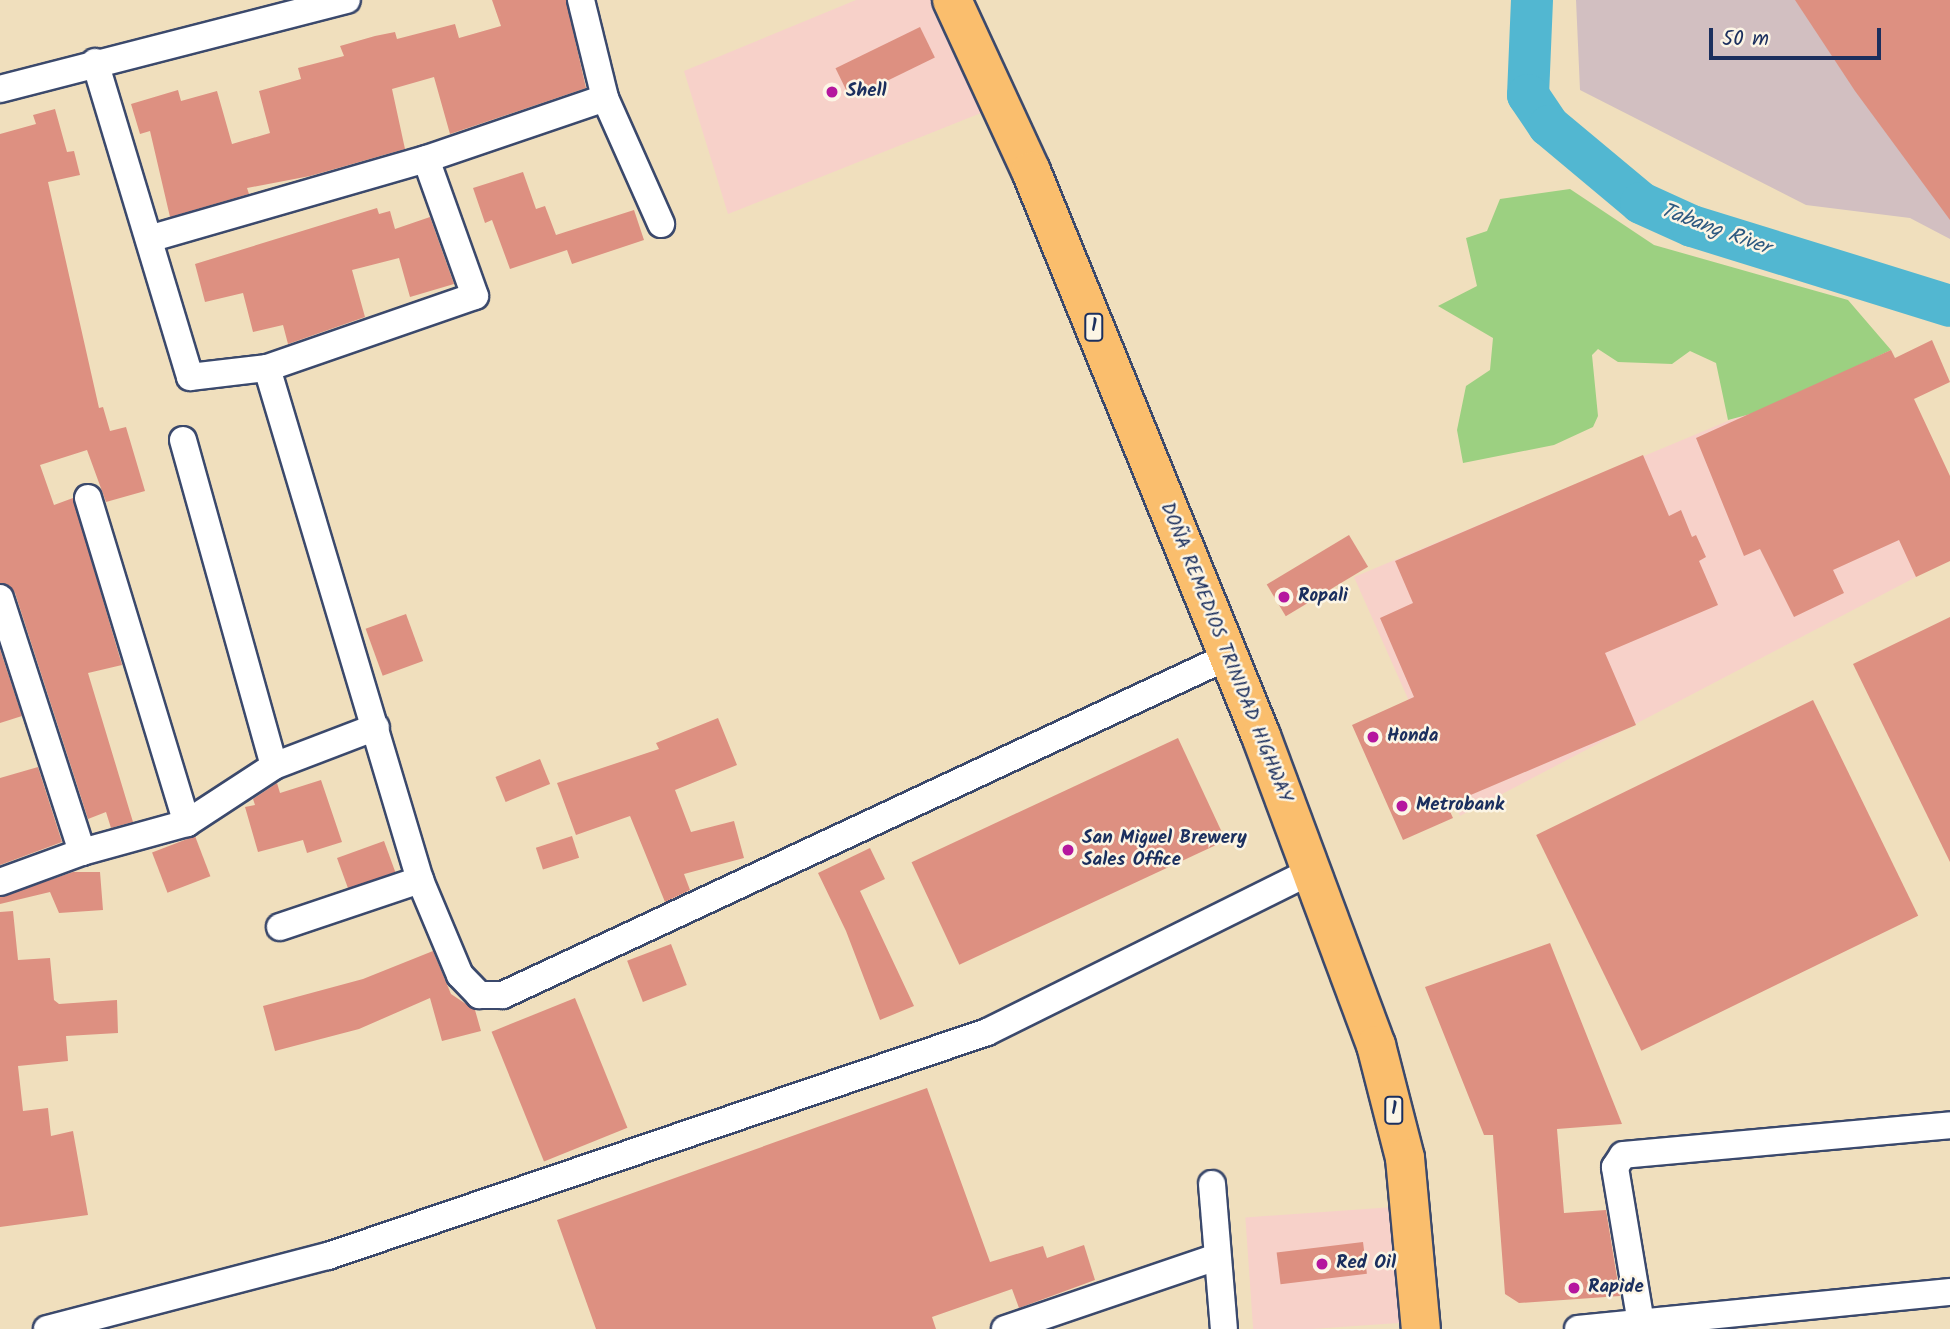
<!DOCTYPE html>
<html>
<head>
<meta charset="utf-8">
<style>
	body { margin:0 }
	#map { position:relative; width:1950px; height:1329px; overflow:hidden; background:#f0dfbd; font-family:Kalam,sans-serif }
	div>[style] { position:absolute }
	.built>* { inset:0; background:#f7d1c9; transform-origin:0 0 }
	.industrial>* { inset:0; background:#d2bfc1 }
	.green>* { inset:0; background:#9cd081 }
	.river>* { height:42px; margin:-21px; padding:0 21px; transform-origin:21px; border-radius:21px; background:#52b7d1 }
	.building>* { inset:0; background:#dd9081; transform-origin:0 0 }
	.roads { filter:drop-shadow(2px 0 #3b496c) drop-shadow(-2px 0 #3b496c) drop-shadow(0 2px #3b496c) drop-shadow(0 -2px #3b496c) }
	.minor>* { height:26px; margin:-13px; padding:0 13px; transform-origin:13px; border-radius:13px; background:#fff }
	.trunk>* { height:38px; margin:-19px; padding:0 19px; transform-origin:19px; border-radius:19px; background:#fabe6d }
	.dots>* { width:19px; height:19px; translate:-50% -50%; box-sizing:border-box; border:4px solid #fcf5e5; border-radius:50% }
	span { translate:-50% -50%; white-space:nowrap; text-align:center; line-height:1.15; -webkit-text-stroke:5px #fcf5e5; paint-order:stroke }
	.shield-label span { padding:2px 5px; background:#fcf5e5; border:2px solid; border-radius:5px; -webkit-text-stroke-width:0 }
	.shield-label { font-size:18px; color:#1b2f5e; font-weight:700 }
	.poi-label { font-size:19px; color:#1b2f5e; font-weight:700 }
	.left { translate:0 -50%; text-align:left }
	.street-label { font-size:19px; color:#1b2f5e }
	.water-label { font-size:21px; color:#2c5880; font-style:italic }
	.scale { position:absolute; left:1709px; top:28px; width:172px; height:32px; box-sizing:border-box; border:4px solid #1b2f5e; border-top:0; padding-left:9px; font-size:21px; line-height:24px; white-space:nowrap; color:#1b2f5e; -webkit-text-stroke:5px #fcf5e5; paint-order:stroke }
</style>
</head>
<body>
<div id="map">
	<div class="built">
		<i style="clip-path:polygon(856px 0,935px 0,981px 113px,728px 214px,684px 71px)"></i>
		<i style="clip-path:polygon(1869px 362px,1916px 577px,1460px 816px,1354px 577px)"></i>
		<i style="left:1394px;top:1207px;width:116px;height:149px;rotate:86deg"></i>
	</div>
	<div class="industrial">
		<i style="clip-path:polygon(1576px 0,1950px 0,1950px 239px,1910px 218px,1806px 205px,1580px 90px)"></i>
	</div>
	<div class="green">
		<i style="clip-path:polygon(1570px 189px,1654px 245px,1848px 300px,1891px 350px,1762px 411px,1728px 420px,1716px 363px,1690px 351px,1672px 364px,1618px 362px,1598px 349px,1592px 355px,1598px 416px,1593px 427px,1554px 445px,1463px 463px,1457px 430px,1466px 386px,1490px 370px,1493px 338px,1438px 306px,1477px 286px,1466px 238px,1487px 231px,1500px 199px)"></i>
	</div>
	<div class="river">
		<i style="left:1532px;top:0;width:95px;rotate:92.4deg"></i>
		<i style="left:1528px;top:95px;width:37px;rotate:56deg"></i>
		<i style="left:1549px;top:126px;width:120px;rotate:39.9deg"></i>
		<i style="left:1641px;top:203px;width:56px;rotate:24.3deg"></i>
		<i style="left:1692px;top:226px;width:270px;rotate:17.2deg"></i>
	</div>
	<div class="building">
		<i style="clip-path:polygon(492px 0,566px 0,586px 88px,450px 134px,434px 77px,392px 89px,405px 149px,310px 176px,247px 188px,249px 194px,170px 217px,150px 131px,140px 134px,131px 104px,178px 90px,181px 101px,217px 91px,232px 144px,270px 133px,259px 91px,301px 79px,298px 68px,344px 56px,340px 46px,375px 36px,395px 32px,397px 39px,455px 24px,459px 38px,501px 26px)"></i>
		<i style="clip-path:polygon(1795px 0,1950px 0,1950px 220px,1855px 91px)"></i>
		<i style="left:920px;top:27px;width:34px;height:94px;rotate:64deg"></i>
		<i style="clip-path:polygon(55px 109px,67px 152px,74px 151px,80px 175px,48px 182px,99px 408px,103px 407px,110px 431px,126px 427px,145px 491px,106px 502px,87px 450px,40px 465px,54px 505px,73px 498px,122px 665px,88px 673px,133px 822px,111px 828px,106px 812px,88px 819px,15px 593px,0 583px,0 134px,36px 124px,33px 115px)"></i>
		<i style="clip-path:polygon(523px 172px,536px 209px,545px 206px,556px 235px,634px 210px,644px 240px,572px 264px,567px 250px,510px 269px,492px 220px,485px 223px,473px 188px)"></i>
		<i style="clip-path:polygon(377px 208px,379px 214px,390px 211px,395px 229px,430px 217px,454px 284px,410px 297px,399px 258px,352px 270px,365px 317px,288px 344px,283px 325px,253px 332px,243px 293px,205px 302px,195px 264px)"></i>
		<i style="clip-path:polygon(1932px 340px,1950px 382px,1914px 399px,1950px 476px,1950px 561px,1916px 577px,1899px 540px,1833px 570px,1844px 593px,1794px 617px,1760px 549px,1744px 556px,1696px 438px,1891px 350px,1895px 358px)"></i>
		<i style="clip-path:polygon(1643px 455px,1669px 516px,1681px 510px,1692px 537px,1696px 535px,1706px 557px,1699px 561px,1718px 605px,1605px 653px,1636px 725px,1447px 805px,1453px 818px,1403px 840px,1352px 725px,1414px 697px,1380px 618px,1413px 603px,1395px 561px)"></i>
		<i style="left:1349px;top:535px;width:37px;height:96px;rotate:59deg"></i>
		<i style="left:406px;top:614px;width:50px;height:43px;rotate:70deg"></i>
		<i style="clip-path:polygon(1950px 617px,1950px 862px,1853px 664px)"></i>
		<i style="clip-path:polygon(0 649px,22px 716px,0 723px)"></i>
		<i style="left:1813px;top:700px;width:240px;height:308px;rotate:64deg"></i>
		<i style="clip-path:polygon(718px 718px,737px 765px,675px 790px,691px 832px,734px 821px,744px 858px,684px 874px,690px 890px,665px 902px,630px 816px,576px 835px,557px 783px,659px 749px,656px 743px)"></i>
		<i style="left:1178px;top:738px;width:113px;height:294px;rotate:65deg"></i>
		<i style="left:540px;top:759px;width:27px;height:48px;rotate:68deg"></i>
		<i style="clip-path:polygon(38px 767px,62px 842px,0 865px,0 778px)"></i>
		<i style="clip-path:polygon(321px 780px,342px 842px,307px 853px,303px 840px,258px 852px,245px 807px,255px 805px,253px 799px,277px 783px,280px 793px)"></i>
		<i style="left:195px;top:836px;width:43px;height:46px;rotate:69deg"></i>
		<i style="left:572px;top:836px;width:23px;height:38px;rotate:72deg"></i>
		<i style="left:384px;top:841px;width:33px;height:50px;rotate:70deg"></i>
		<i style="clip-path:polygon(870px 848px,885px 879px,860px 891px,914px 1006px,880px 1020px,846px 931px,818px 873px)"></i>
		<i style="clip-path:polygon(73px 872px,100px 872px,103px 910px,59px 913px,50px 892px,0 904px,0 897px)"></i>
		<i style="clip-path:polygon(13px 911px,18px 960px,50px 958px,54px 1000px,59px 1004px,117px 1000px,118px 1033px,66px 1036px,68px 1061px,18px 1066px,23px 1111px,48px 1108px,51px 1136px,73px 1131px,88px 1215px,0 1227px,0 912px)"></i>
		<i style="clip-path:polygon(1550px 943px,1622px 1124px,1557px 1129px,1564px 1213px,1606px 1210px,1620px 1296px,1519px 1303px,1505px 1294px,1493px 1135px,1484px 1135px,1425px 987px)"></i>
		<i style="left:671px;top:944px;width:44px;height:47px;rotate:69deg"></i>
		<i style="clip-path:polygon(433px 951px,451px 994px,475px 1010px,481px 1031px,442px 1041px,430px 998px,359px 1029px,275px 1051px,263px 1006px,363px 979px)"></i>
		<i style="left:575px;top:998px;width:140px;height:90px;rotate:68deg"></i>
		<i style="clip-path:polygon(927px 1088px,990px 1262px,1043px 1246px,1047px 1258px,1084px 1245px,1095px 1280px,1019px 1308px,1012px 1289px,932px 1317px,936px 1329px,596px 1329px,557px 1220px)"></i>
		<i style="left:1363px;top:1242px;width:32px;height:87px;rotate:83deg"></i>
	</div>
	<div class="roads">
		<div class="minor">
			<i style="left:581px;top:0;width:101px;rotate:76.2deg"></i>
			<i style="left:605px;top:98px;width:138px;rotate:66deg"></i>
			<i style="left:95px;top:62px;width:329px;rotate:73.2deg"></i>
			<i style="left:190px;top:377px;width:78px;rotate:-6.7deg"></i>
			<i style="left:267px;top:368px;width:220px;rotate:-19.1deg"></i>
			<i style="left:475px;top:296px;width:145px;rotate:-109.7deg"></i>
			<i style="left:0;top:89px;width:358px;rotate:-14.4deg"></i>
			<i style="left:149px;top:239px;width:288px;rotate:-16.1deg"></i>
			<i style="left:426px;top:159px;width:189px;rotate:-18.8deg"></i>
			<i style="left:267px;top:368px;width:534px;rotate:73.36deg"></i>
			<i style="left:420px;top:880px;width:103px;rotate:67.2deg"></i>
			<i style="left:460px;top:975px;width:28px;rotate:46deg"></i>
			<i style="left:479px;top:995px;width:24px"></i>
			<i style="left:503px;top:995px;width:799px;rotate:-25.03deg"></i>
			<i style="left:183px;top:440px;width:338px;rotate:74.4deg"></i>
			<i style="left:88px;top:498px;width:340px;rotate:73.1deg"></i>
			<i style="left:0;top:598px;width:267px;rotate:72.1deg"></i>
			<i style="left:0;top:882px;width:87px;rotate:-20.1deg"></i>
			<i style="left:82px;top:852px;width:109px;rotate:-15.4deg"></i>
			<i style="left:187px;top:823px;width:104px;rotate:-33.2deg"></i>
			<i style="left:274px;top:766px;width:109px;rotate:-20.9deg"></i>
			<i style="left:280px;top:927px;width:148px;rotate:-18.6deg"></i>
			<i style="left:1212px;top:1184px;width:145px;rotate:85.3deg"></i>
			<i style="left:47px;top:1329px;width:290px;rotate:-14.6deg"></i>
			<i style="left:328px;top:1256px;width:696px;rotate:-18.77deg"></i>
			<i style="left:987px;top:1032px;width:363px;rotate:-26.4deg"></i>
			<i style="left:1005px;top:1329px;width:223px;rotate:-18.8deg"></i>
			<i style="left:1578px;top:1329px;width:374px;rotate:-5.7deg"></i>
			<i style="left:1642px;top:1329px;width:164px;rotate:-99.5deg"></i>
			<i style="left:1615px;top:1167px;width:14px;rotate:-56deg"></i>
			<i style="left:1623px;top:1155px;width:328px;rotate:-5.2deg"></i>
		</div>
		<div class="trunk">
			<i style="left:952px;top:0;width:188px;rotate:65.2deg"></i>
			<i style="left:1031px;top:171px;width:610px;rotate:67.85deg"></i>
			<i style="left:1261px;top:736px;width:330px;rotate:69.6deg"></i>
			<i style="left:1376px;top:1045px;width:117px;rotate:75.6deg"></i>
			<i style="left:1405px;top:1158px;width:172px;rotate:84.7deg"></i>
		</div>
	</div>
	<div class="dots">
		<i style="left:832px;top:92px;background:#b5179e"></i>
		<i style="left:1284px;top:597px;background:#b5179e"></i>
		<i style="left:1373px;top:737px;background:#b5179e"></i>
		<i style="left:1402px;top:806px;background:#b5179e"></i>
		<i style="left:1068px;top:850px;background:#b5179e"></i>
		<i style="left:1322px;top:1264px;background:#b5179e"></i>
		<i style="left:1574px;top:1288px;background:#b5179e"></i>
	</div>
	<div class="shield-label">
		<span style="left:1094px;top:327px">1</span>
		<span style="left:1394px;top:1110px">1</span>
	</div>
	<div class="poi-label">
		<span class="left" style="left:846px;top:92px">Shell</span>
		<span class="left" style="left:1298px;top:597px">Ropali</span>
		<span class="left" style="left:1387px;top:737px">Honda</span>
		<span class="left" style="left:1416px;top:806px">Metrobank</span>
		<span class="left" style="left:1082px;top:850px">San Miguel Brewery<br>Sales Office</span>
		<span class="left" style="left:1336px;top:1264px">Red Oil</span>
		<span class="left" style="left:1588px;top:1288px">Rapide</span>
	</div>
	<div class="street-label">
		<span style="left:1225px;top:653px;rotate:68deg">DOÑA REMEDIOS TRINIDAD HIGHWAY</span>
	</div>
	<div class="water-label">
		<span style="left:1715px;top:230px;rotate:20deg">Tabang River</span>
	</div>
	<div class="scale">50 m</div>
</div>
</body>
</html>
